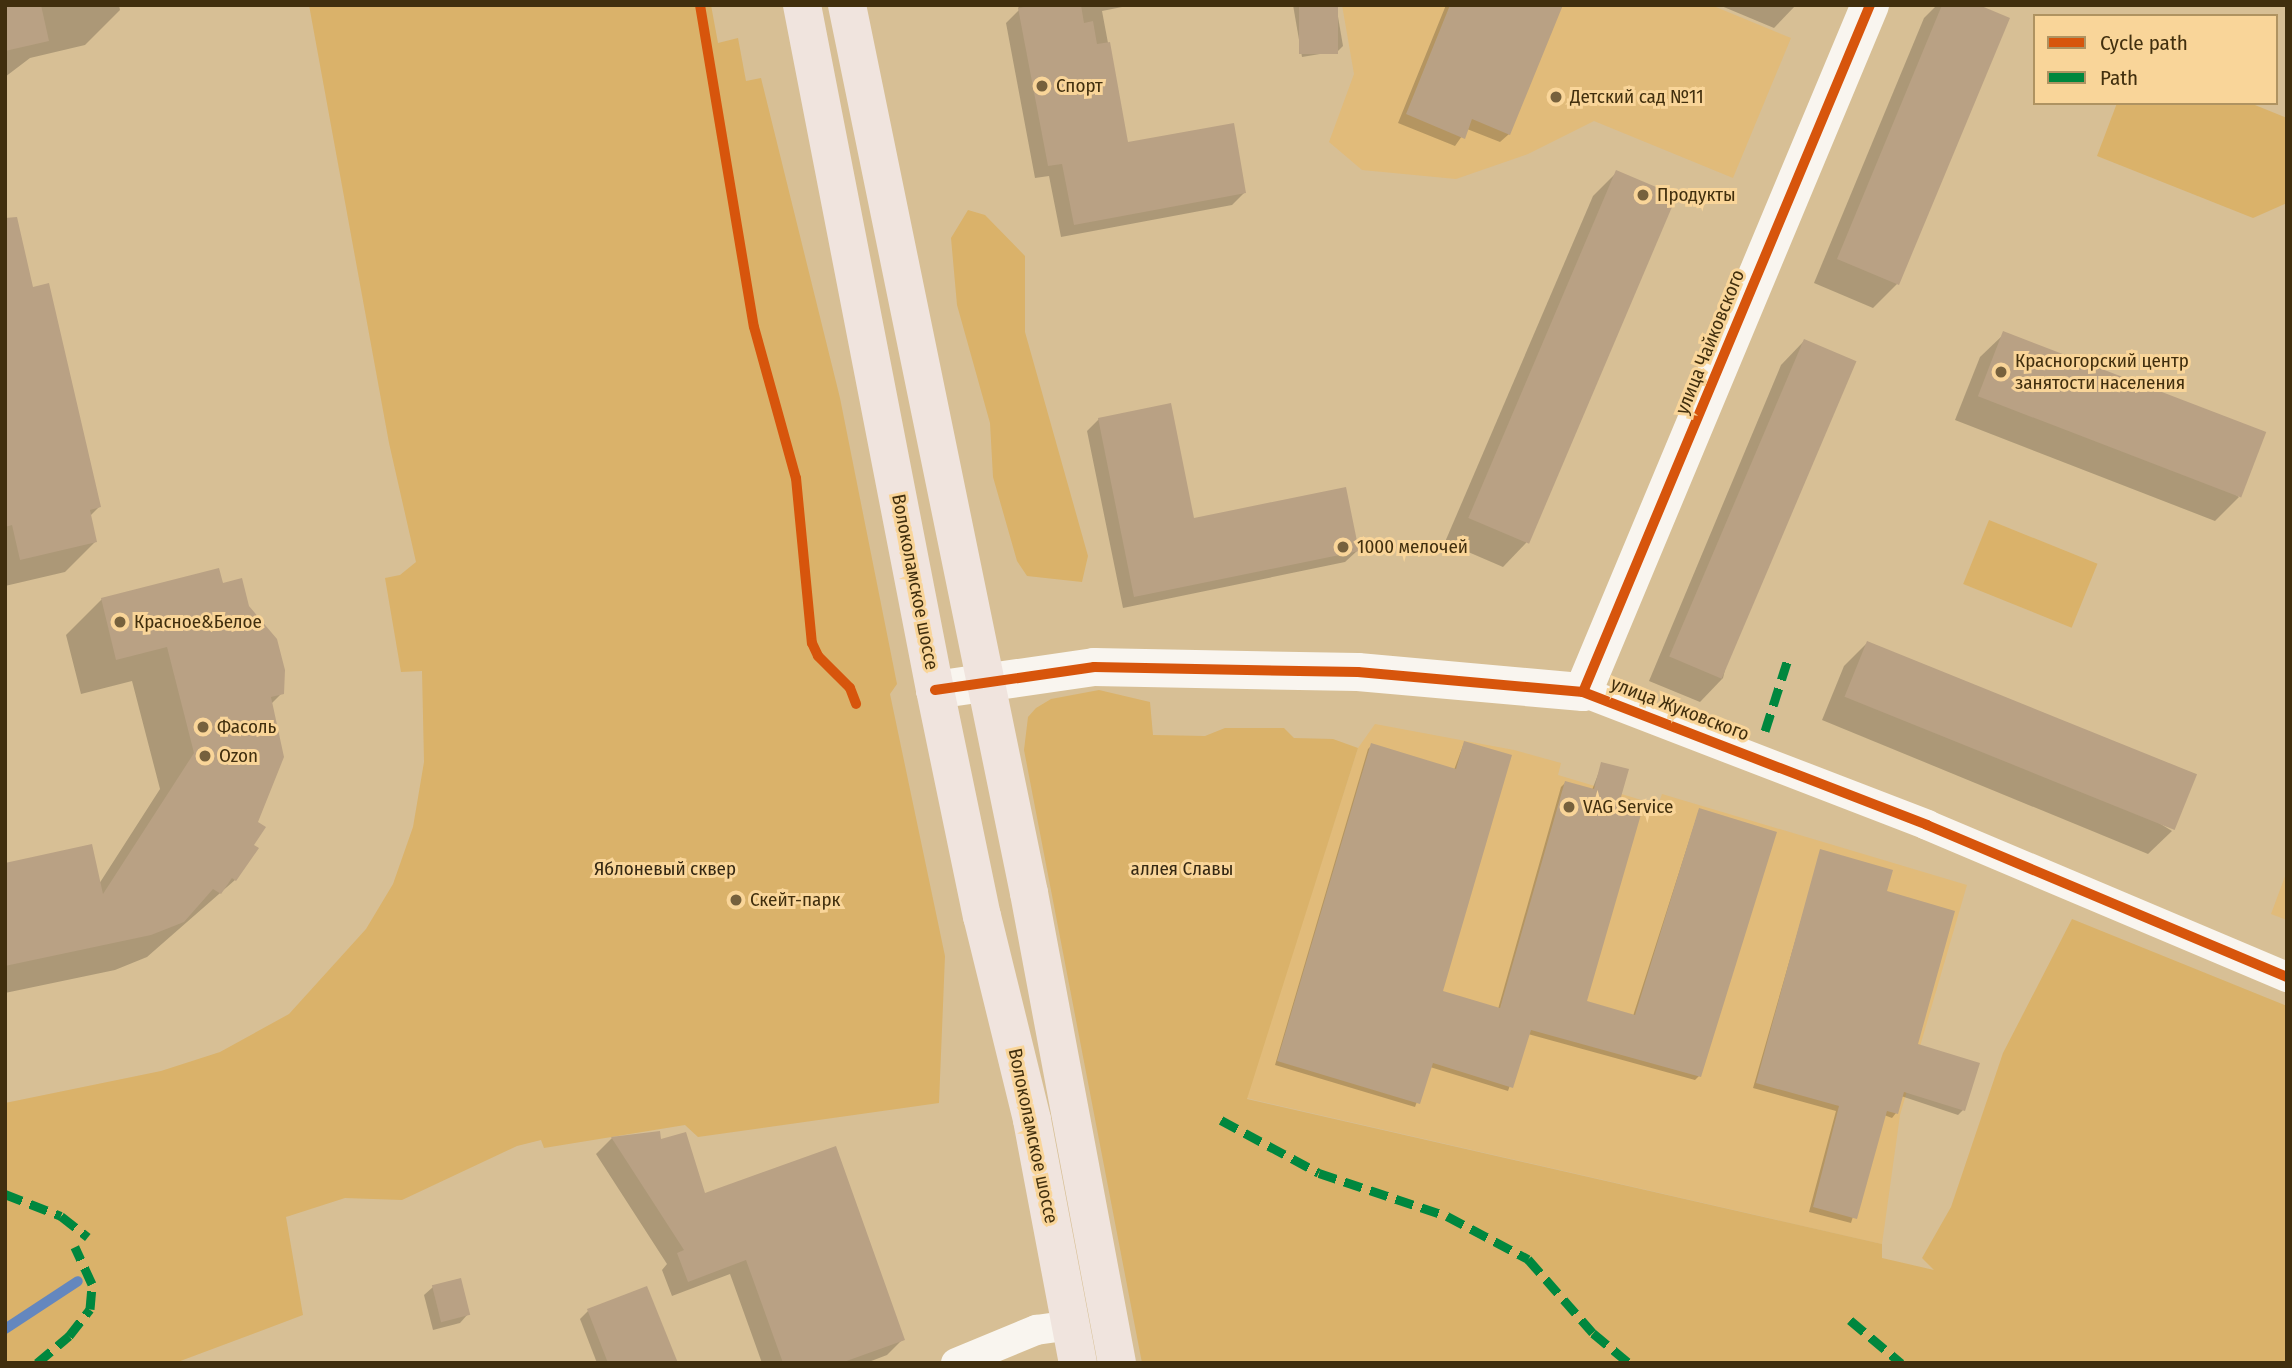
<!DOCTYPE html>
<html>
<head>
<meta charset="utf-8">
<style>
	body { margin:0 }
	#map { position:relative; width:2292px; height:1368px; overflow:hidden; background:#d7bf95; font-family:"Fira Sans Condensed",sans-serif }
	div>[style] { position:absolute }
	.built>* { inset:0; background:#e1bb7a }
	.green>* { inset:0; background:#dab26a; transform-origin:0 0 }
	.shadow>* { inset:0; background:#0003 }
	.stream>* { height:10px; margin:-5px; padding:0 5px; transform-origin:5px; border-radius:5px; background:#6487be }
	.building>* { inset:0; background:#b9a184; transform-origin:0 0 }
	.minor>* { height:30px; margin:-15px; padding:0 15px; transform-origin:15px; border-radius:15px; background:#f9f5ef }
	.tertiary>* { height:38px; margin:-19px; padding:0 19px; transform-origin:19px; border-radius:19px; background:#f9f5ef }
	.primary>* { height:38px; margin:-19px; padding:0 19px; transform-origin:19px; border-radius:19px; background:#f0e4de }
	.quiet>* { height:9px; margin-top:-4.5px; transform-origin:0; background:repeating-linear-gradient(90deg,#00873e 0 18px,transparent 0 27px) }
	.cycleway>* { height:10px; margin:-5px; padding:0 5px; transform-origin:5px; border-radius:5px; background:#d7550c }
	.dots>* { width:19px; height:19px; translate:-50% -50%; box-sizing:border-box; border:4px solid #f9d599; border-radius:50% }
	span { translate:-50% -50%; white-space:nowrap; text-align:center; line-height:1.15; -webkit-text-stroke:6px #f9d599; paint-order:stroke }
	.poi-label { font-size:19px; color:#412f0e }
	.left { translate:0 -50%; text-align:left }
	.street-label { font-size:19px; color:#412f0e }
	.park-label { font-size:19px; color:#352813 }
	.frame { position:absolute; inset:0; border:7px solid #412f0e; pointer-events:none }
	.legend { position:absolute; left:2033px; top:14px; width:245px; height:91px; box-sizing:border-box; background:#f9d599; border:2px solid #af9361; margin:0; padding:9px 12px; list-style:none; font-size:21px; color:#412f0e }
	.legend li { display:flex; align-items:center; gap:14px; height:35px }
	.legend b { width:35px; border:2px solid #af9361 }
</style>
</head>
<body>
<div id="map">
	<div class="built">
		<i style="clip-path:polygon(1342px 5px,1711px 5px,1791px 38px,1733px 178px,1594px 121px,1528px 154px,1456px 179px,1362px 170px,1329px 142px,1354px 74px)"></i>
		<i style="clip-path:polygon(1375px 724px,1514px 750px,1561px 763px,1558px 775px,1658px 805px,1662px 794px,1967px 885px,1900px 1115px,1882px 1244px,1246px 1098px,1358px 748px)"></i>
		<i style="clip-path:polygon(2287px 871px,2287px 920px,2271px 914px)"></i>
	</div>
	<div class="green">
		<i style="clip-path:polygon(309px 5px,711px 5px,718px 43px,738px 38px,746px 81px,761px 78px,840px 398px,897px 684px,890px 694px,945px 956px,939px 1103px,698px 1137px,685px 1125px,544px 1148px,541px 1140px,517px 1146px,402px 1200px,345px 1198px,286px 1217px,303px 1315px,175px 1363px,5px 1363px,5px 1103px,161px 1071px,220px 1052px,289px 1014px,366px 929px,393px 884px,413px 827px,424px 762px,422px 671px,401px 672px,385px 578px,400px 575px,416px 562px,389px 443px)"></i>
		<i style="clip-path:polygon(2117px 103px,2250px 103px,2287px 118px,2287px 203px,2253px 218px,2097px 156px)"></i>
		<i style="clip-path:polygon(968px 210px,985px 215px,1025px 256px,1025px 332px,1088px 556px,1082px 582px,1027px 576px,1017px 561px,993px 477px,990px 423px,957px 305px,951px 238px)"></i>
		<i style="left:1989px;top:520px;width:117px;height:69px;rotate:22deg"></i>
		<i style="clip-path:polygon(1099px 690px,1150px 702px,1153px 735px,1205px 736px,1225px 728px,1284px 728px,1294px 738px,1333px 739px,1358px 748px,1247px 1099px,1882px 1244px,1882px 1258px,1934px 1270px,1922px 1258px,1951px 1207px,2003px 1053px,2072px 919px,2287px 1006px,2287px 1363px,1142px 1363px,1024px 750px,1028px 717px,1036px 708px,1051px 699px)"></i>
	</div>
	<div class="shadow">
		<i style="clip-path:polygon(5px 5px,119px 5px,120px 10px,85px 45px,30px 58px,5px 77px)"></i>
		<i style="clip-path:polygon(1018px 5px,1132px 5px,1102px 11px,1127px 144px,1245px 192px,1232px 205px,1061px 237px,1049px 176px,1035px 178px,1006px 23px,1019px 10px)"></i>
		<i style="clip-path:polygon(1293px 5px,1336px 5px,1343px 46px,1338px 51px,1302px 57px)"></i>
		<i style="clip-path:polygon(1446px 5px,1561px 5px,1509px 134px,1500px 142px,1467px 129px,1455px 146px,1398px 123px)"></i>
		<i style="clip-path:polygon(1719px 5px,1796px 5px,1774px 28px)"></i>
		<i style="clip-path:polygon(1937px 5px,1974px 5px,1897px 284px,1873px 308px,1814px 283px,1924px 18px)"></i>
		<i style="clip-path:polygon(1617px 172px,1675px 197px,1526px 543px,1503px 567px,1445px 542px,1593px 196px)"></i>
		<i style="clip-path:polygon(5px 267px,32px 289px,99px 507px,90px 516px,95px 542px,65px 572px,5px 586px)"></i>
		<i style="clip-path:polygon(2004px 334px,2239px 497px,2215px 521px,1955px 420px,1980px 357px)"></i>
		<i style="clip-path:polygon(1804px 341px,1723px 678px,1700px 702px,1649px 681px,1781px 365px)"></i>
		<i style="clip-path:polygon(1099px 419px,1193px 520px,1357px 551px,1345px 562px,1123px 608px,1087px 431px)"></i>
		<i style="clip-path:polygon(222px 585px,248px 607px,282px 693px,271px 704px,252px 845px,235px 880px,147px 957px,115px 970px,5px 993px,5px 864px,99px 884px,160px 789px,132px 681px,81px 694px,66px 635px,102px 599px)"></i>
		<i style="clip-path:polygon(1867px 643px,2172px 831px,2148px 854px,1822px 720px,1844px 666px)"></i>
		<i style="clip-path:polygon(1464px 743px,1441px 992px,1498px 1009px,1561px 787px,1565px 783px,1592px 790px,1602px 764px,1619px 798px,1585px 1002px,1633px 1016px,1699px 810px,1699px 1076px,1695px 1080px,1528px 1034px,1508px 1091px,1430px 1067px,1415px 1107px,1275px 1065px,1368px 749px,1372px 745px,1454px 770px)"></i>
		<i style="clip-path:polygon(1821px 851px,1885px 892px,1916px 1045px,1963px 1110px,1958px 1115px,1901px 1096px,1896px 1113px,1892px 1118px,1884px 1115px,1851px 1223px,1809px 1212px,1836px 1111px,1753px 1088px)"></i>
		<i style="clip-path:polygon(658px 1133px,660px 1141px,704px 1195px,903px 1339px,887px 1355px,866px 1363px,762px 1363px,730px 1274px,672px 1296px,662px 1270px,667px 1264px,596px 1154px,612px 1138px)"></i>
		<i style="clip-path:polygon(433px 1287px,468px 1314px,460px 1323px,433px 1330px,424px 1295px)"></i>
		<i style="clip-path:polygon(588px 1311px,676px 1363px,597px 1363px,580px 1319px)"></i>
	</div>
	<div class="stream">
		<i style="left:5px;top:1329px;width:87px;rotate:-33.3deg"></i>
	</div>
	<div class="building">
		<i style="clip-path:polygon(5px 5px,41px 5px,49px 41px,5px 51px)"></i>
		<i style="clip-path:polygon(1035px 5px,1081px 5px,1084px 23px,1093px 21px,1097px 44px,1110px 42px,1128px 142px,1234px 123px,1246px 193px,1074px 225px,1062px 164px,1048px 166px,1018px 8px)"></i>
		<i style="left:1299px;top:5px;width:39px;height:49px"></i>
		<i style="clip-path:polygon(1450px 5px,1563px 5px,1510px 135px,1472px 119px,1465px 139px,1406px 114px)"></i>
		<i style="clip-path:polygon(1942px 5px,1979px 5px,2010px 18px,1899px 285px,1837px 259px)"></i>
		<i style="left:1616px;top:170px;width:66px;height:378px;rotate:23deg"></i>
		<i style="clip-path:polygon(17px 217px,33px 287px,49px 283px,101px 507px,90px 510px,97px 542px,20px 560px,12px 525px,5px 527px,5px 218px)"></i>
		<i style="left:2003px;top:331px;width:282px;height:70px;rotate:21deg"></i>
		<i style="left:1804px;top:339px;width:57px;height:345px;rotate:23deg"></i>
		<i style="clip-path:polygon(1171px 403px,1194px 518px,1346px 487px,1359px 551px,1134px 597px,1098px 418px)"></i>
		<i style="clip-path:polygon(219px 568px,223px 583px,242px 578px,249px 606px,277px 639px,285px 670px,284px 694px,271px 697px,284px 757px,258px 822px,266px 827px,254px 845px,259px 848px,236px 881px,232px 878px,221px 894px,213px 889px,184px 922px,151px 935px,5px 966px,5px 863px,92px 844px,103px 894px,194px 753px,167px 647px,116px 660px,101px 598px)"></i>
		<i style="left:1867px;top:641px;width:356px;height:60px;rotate:22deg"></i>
		<i style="clip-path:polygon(1464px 741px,1512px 755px,1443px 991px,1500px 1008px,1565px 781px,1594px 789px,1601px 762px,1629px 769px,1621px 797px,1644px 804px,1587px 1001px,1635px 1015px,1699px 808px,1777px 832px,1701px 1077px,1531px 1030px,1513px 1088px,1433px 1063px,1420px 1104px,1277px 1061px,1371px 743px,1456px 769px)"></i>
		<i style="clip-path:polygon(1820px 849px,1893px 870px,1887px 891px,1955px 911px,1918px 1044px,1980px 1063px,1965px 1111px,1904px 1092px,1898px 1114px,1887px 1111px,1857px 1219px,1813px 1207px,1839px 1106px,1756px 1083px)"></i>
		<i style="clip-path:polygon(660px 1131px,661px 1139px,686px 1132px,705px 1193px,836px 1146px,905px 1340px,841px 1363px,783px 1363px,746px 1260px,688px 1282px,677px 1253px,684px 1250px,611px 1137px)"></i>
		<i style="left:461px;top:1278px;width:38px;height:30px;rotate:76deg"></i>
		<i style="clip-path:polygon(647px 1286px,678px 1363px,608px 1363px,587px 1309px)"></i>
	</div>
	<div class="minor">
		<i style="left:1583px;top:692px;width:369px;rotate:21.1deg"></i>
		<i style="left:1927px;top:825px;width:391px;rotate:22.9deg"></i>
		<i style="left:956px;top:1363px;width:87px;rotate:-22.4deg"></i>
		<i style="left:1036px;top:1330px;width:36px;rotate:-8deg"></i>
	</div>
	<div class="tertiary">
		<i style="left:935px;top:690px;width:161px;rotate:-8.2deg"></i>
		<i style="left:1094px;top:667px;width:264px;rotate:1.1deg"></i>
		<i style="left:1358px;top:672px;width:226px;rotate:5.1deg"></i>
		<i style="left:1583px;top:692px;width:745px;rotate:-67.33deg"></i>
	</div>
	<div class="primary">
		<i style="left:802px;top:5px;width:698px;rotate:79.01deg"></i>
		<i style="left:935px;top:690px;width:231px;rotate:78.3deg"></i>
		<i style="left:982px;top:916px;width:210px;rotate:76.2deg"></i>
		<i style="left:1032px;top:1120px;width:247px;rotate:79.3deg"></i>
		<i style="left:847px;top:5px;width:906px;rotate:78.42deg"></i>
		<i style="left:1029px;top:893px;width:478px;rotate:79.4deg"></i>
	</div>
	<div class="quiet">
		<i style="left:1765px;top:731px;width:79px;rotate:-72.3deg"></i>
		<i style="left:1221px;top:1120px;width:111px;rotate:28.4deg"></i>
		<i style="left:1319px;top:1173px;width:135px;rotate:18.6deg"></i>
		<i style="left:1447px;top:1216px;width:92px;rotate:28deg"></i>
		<i style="left:1528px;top:1259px;width:98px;rotate:48.7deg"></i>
		<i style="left:1593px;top:1333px;width:47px;rotate:39.8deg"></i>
		<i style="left:5px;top:1194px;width:60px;rotate:21.4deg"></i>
		<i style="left:61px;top:1216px;width:34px;rotate:38deg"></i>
		<i style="left:1850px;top:1320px;width:67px;rotate:40.1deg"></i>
		<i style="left:37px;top:1363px;width:42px;rotate:-40.2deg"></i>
		<i style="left:69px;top:1336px;width:34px;rotate:-52deg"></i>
		<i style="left:90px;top:1309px;width:25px;rotate:-85deg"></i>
		<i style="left:92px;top:1284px;width:41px;rotate:-114.7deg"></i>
	</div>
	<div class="cycleway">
		<i style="left:700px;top:5px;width:326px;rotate:80.5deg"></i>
		<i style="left:754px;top:327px;width:157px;rotate:74.5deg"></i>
		<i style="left:796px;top:478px;width:166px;rotate:84.5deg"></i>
		<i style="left:812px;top:643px;width:14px;rotate:65deg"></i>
		<i style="left:818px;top:656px;width:45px;rotate:45deg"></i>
		<i style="left:850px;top:688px;width:17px;rotate:69deg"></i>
		<i style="left:935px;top:690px;width:161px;rotate:-8.2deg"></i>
		<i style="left:1094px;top:667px;width:264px;rotate:1.1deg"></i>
		<i style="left:1358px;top:672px;width:226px;rotate:5.1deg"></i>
		<i style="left:1583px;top:692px;width:369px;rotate:21.1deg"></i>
		<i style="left:1927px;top:825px;width:391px;rotate:22.9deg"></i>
		<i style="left:1583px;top:692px;width:745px;rotate:-67.33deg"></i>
	</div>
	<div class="dots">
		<i style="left:1042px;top:86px;background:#76613d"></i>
		<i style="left:1556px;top:97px;background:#76613d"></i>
		<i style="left:1643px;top:195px;background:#76613d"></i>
		<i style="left:2001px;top:372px;background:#76613d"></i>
		<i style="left:1343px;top:547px;background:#76613d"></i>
		<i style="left:120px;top:622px;background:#76613d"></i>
		<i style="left:203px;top:727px;background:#76613d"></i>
		<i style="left:205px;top:756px;background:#76613d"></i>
		<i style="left:1569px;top:807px;background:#76613d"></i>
		<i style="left:736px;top:900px;background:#76613d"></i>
	</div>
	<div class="poi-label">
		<span class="left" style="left:1056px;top:86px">Спорт</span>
		<span class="left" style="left:1570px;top:97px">Детский сад №11</span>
		<span class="left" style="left:1657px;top:195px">Продукты</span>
		<span class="left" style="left:2015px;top:372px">Красногорский центр<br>занятости населения</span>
		<span class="left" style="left:1357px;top:547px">1000 мелочей</span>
		<span class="left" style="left:134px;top:622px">Красное&amp;Белое</span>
		<span class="left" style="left:217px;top:727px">Фасоль</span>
		<span class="left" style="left:219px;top:756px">Ozon</span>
		<span class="left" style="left:1583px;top:807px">VAG Service</span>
		<span class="left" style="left:750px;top:900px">Скейт-парк</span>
	</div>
	<div class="street-label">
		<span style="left:1710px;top:342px;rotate:-68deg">улица Чайковского</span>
		<span style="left:915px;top:582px;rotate:79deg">Волоколамское шоссе</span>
		<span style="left:1680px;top:709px;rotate:21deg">улица Жуковского</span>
		<span style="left:1033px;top:1136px;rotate:78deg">Волоколамское шоссе</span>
	</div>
	<div class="park-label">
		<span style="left:665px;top:869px">Яблоневый сквер</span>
		<span style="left:1182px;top:869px">аллея Славы</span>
	</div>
	<div class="frame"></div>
	<ul class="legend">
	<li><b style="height:9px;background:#d7550c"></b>Cycle path</li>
	<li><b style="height:9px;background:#00873e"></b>Path</li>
	</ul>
</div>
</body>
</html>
